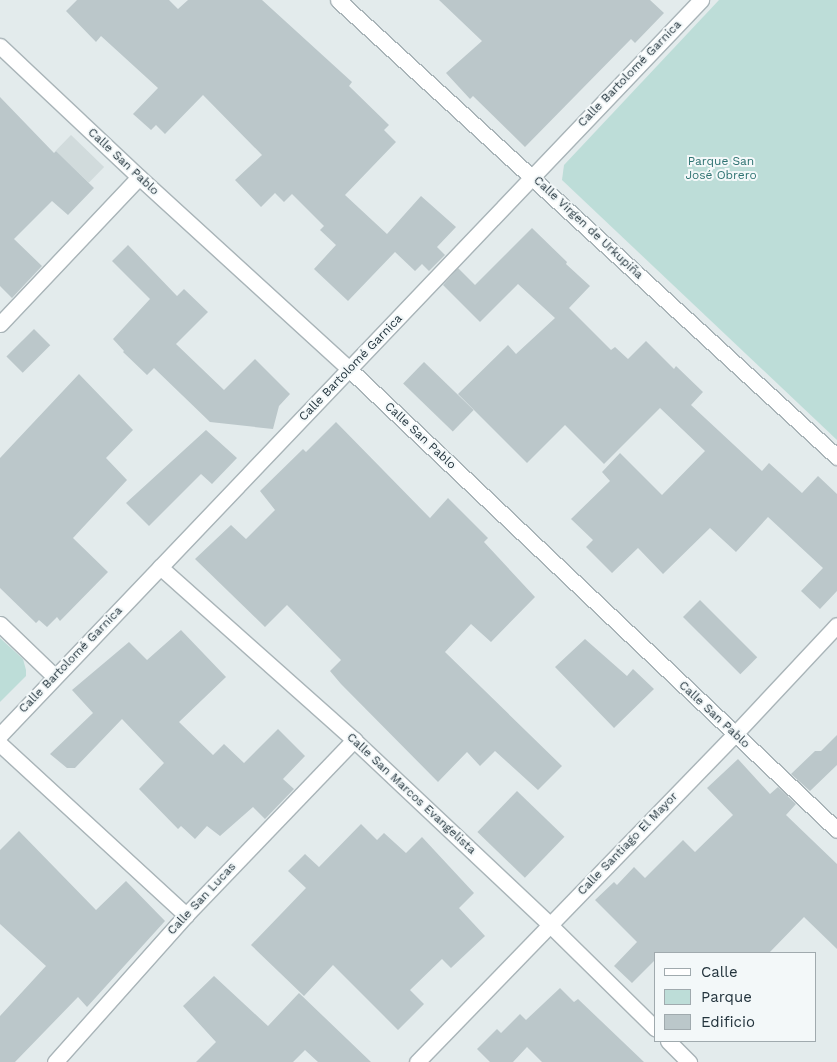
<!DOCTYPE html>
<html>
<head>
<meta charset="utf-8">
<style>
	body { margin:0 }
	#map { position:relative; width:837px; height:1062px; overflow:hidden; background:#e3ebec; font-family:"Work Sans",sans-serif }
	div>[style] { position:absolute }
	.built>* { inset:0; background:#d1dbdc; transform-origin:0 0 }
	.green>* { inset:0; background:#bdddd8 }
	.building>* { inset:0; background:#bbc7ca; transform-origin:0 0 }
	.roads { filter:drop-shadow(1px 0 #a9b4b8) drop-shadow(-1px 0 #a9b4b8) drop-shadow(0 1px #a9b4b8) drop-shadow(0 -1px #a9b4b8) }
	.street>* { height:15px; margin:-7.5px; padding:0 7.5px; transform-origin:7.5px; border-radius:7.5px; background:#fff }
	span { translate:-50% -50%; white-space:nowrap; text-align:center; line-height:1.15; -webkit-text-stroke:4px #f3f8f9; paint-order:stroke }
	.street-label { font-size:12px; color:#23343d }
	.park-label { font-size:12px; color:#2f7372 }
	.legend { position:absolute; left:654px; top:952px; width:162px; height:90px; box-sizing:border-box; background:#f3f8f9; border:1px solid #a0aaae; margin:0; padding:6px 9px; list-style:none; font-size:15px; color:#23343d }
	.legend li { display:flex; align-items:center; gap:10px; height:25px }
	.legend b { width:25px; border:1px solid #a0aaae }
</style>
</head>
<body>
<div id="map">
	<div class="built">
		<i style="left:71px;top:135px;width:46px;height:22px;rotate:44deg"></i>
	</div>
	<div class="green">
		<i style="clip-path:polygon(719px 0,837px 0,837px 440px,562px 180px,564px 165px)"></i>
		<i style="clip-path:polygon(0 638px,23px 659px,26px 670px,26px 676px,0 702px)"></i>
	</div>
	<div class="building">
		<i style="clip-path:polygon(77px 0,169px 0,178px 9px,188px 0,262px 0,352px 82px,349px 86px,389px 125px,384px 130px,396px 142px,345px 195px,387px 234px,421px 196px,456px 227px,437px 247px,445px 255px,429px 271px,422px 264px,415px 271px,395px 252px,348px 301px,314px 269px,336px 245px,320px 230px,324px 226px,292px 194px,284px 202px,275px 193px,261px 207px,235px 180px,262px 155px,203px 95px,165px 134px,156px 125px,151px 130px,133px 114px,158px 88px,101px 36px,96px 42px,66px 11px)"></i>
		<i style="clip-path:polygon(439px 0,650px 0,664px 13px,635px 43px,631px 39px,525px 147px,473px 96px,470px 99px,446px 73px,482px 41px)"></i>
		<i style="clip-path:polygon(0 97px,54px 153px,56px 151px,94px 188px,68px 215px,52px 201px,14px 239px,42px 266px,12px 298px,0 286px)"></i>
		<i style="clip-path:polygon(532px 228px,567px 262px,566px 264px,590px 286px,569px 308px,611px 350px,615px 347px,628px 359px,646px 341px,674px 369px,676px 366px,703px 392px,691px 405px,762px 471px,769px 463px,802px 493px,818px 476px,837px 494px,837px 591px,820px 609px,801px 591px,823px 568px,768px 517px,736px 552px,710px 528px,663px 574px,638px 548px,612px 573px,586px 547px,593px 540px,571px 519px,610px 481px,602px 472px,620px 453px,662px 495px,705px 451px,660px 408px,604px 464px,565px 425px,527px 463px,458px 394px,508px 345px,516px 354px,555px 318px,518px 284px,480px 322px,443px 285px,458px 268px,475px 285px)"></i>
		<i style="clip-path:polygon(128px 245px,177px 296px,184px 289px,208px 312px,176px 344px,224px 390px,255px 359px,290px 394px,279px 406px,273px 429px,210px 422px,154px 368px,147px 375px,123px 352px,124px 351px,113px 339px,150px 299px,112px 261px)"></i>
		<i style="left:34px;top:329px;width:23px;height:39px;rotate:45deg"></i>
		<i style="left:424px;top:362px;width:69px;height:30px;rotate:44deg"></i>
		<i style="clip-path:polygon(79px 374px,133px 430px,106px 458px,127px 480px,73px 538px,108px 572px,60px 621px,57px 617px,47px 627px,39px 620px,36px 623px,0 588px,0 458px)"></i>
		<i style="clip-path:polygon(336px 422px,430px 518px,448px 498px,488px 538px,484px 542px,535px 597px,491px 642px,471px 624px,445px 652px,562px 766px,538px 790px,495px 751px,480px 766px,467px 752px,438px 782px,341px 684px,330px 671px,341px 660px,287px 605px,265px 627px,195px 559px,231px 525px,246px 539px,275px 510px,260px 491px,303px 449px,306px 452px)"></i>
		<i style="clip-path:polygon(206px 430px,237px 458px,212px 484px,201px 474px,149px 526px,126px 503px)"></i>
		<i style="left:700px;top:600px;width:81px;height:24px;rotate:45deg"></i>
		<i style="clip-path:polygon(181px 630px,226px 677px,179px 722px,213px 755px,224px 744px,244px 763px,278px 729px,305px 756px,283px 779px,294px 789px,265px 819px,253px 807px,220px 836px,207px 826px,195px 839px,181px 826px,178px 829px,139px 789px,164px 763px,122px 719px,75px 768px,67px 768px,50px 754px,93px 713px,72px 690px,129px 642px,147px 660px)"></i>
		<i style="clip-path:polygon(585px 639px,627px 676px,633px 669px,654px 689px,614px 728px,555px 667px)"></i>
		<i style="clip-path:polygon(837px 735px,837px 765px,810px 791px,791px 774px,815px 751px,821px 751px)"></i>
		<i style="clip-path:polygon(738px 759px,770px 794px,778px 787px,796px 804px,786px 815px,837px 864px,837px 949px,804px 917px,769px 953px,656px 953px,656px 959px,632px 983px,614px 966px,637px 942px,595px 900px,614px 882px,617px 885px,634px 867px,645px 878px,683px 840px,695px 852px,733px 815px,707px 788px)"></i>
		<i style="left:517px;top:791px;width:66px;height:57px;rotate:44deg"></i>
		<i style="clip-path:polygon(361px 824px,377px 840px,384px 833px,406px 853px,422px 837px,474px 893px,459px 908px,485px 936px,451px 968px,442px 959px,410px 990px,424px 1004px,398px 1030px,333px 965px,304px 996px,251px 945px,306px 888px,288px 871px,305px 854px,319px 867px)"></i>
		<i style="clip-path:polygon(19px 831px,96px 910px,126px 881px,165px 921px,87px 1007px,78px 997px,15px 1062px,0 1062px,0 1016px,46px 966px,0 924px,0 850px)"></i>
		<i style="clip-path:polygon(214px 976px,268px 1026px,299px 993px,371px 1062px,318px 1062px,305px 1050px,293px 1062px,196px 1062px,216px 1042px,183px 1006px)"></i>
		<i style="clip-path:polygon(560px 988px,574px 1002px,578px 999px,644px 1062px,542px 1062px,527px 1047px,513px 1062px,490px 1062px,477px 1049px,497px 1029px,501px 1033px,520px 1014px,526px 1020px)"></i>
	</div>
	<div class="roads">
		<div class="street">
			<i style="left:338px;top:0;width:677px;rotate:42.48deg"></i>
			<i style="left:0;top:46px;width:191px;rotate:43.3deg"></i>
			<i style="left:139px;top:177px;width:285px;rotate:42.4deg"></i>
			<i style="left:349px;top:369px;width:671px;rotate:43.37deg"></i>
			<i style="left:0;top:324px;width:202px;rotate:-46.6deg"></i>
			<i style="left:160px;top:567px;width:260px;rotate:41.7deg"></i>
			<i style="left:354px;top:740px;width:270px;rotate:43.3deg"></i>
			<i style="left:550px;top:925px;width:148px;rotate:44.5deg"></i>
			<i style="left:0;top:624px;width:75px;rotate:43.9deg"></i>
			<i style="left:0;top:735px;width:1016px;rotate:-46.36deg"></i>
			<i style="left:0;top:744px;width:253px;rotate:42.6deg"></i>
			<i style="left:668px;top:1041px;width:30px;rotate:45deg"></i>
			<i style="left:55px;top:1062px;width:197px;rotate:-48.3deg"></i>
			<i style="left:186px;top:915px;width:243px;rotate:-46.2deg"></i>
			<i style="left:417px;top:1062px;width:457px;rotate:-45.9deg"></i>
			<i style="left:735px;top:734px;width:149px;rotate:-46.9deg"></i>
		</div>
	</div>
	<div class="street-label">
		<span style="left:630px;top:74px;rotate:-46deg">Calle Bartolomé Garnica</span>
		<span style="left:123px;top:162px;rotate:43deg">Calle San Pablo</span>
		<span style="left:588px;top:228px;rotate:43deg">Calle Virgen de Urkupiña</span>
		<span style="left:351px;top:368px;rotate:-46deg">Calle Bartolomé Garnica</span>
		<span style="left:420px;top:436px;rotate:43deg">Calle San Pablo</span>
		<span style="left:71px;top:660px;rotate:-46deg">Calle Bartolomé Garnica</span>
		<span style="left:714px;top:715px;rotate:43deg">Calle San Pablo</span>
		<span style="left:411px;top:794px;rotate:43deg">Calle San Marcos Evangelista</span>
		<span style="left:628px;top:844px;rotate:-46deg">Calle Santiago El Mayor</span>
		<span style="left:202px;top:899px;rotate:-47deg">Calle San Lucas</span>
	</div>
	<div class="park-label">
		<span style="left:721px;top:169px">Parque San<br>José Obrero</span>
	</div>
	<ul class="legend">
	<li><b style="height:6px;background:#fff"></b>Calle</li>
	<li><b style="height:14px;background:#bdddd8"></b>Parque</li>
	<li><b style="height:14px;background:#bbc7ca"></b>Edificio</li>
	</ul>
</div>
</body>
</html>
